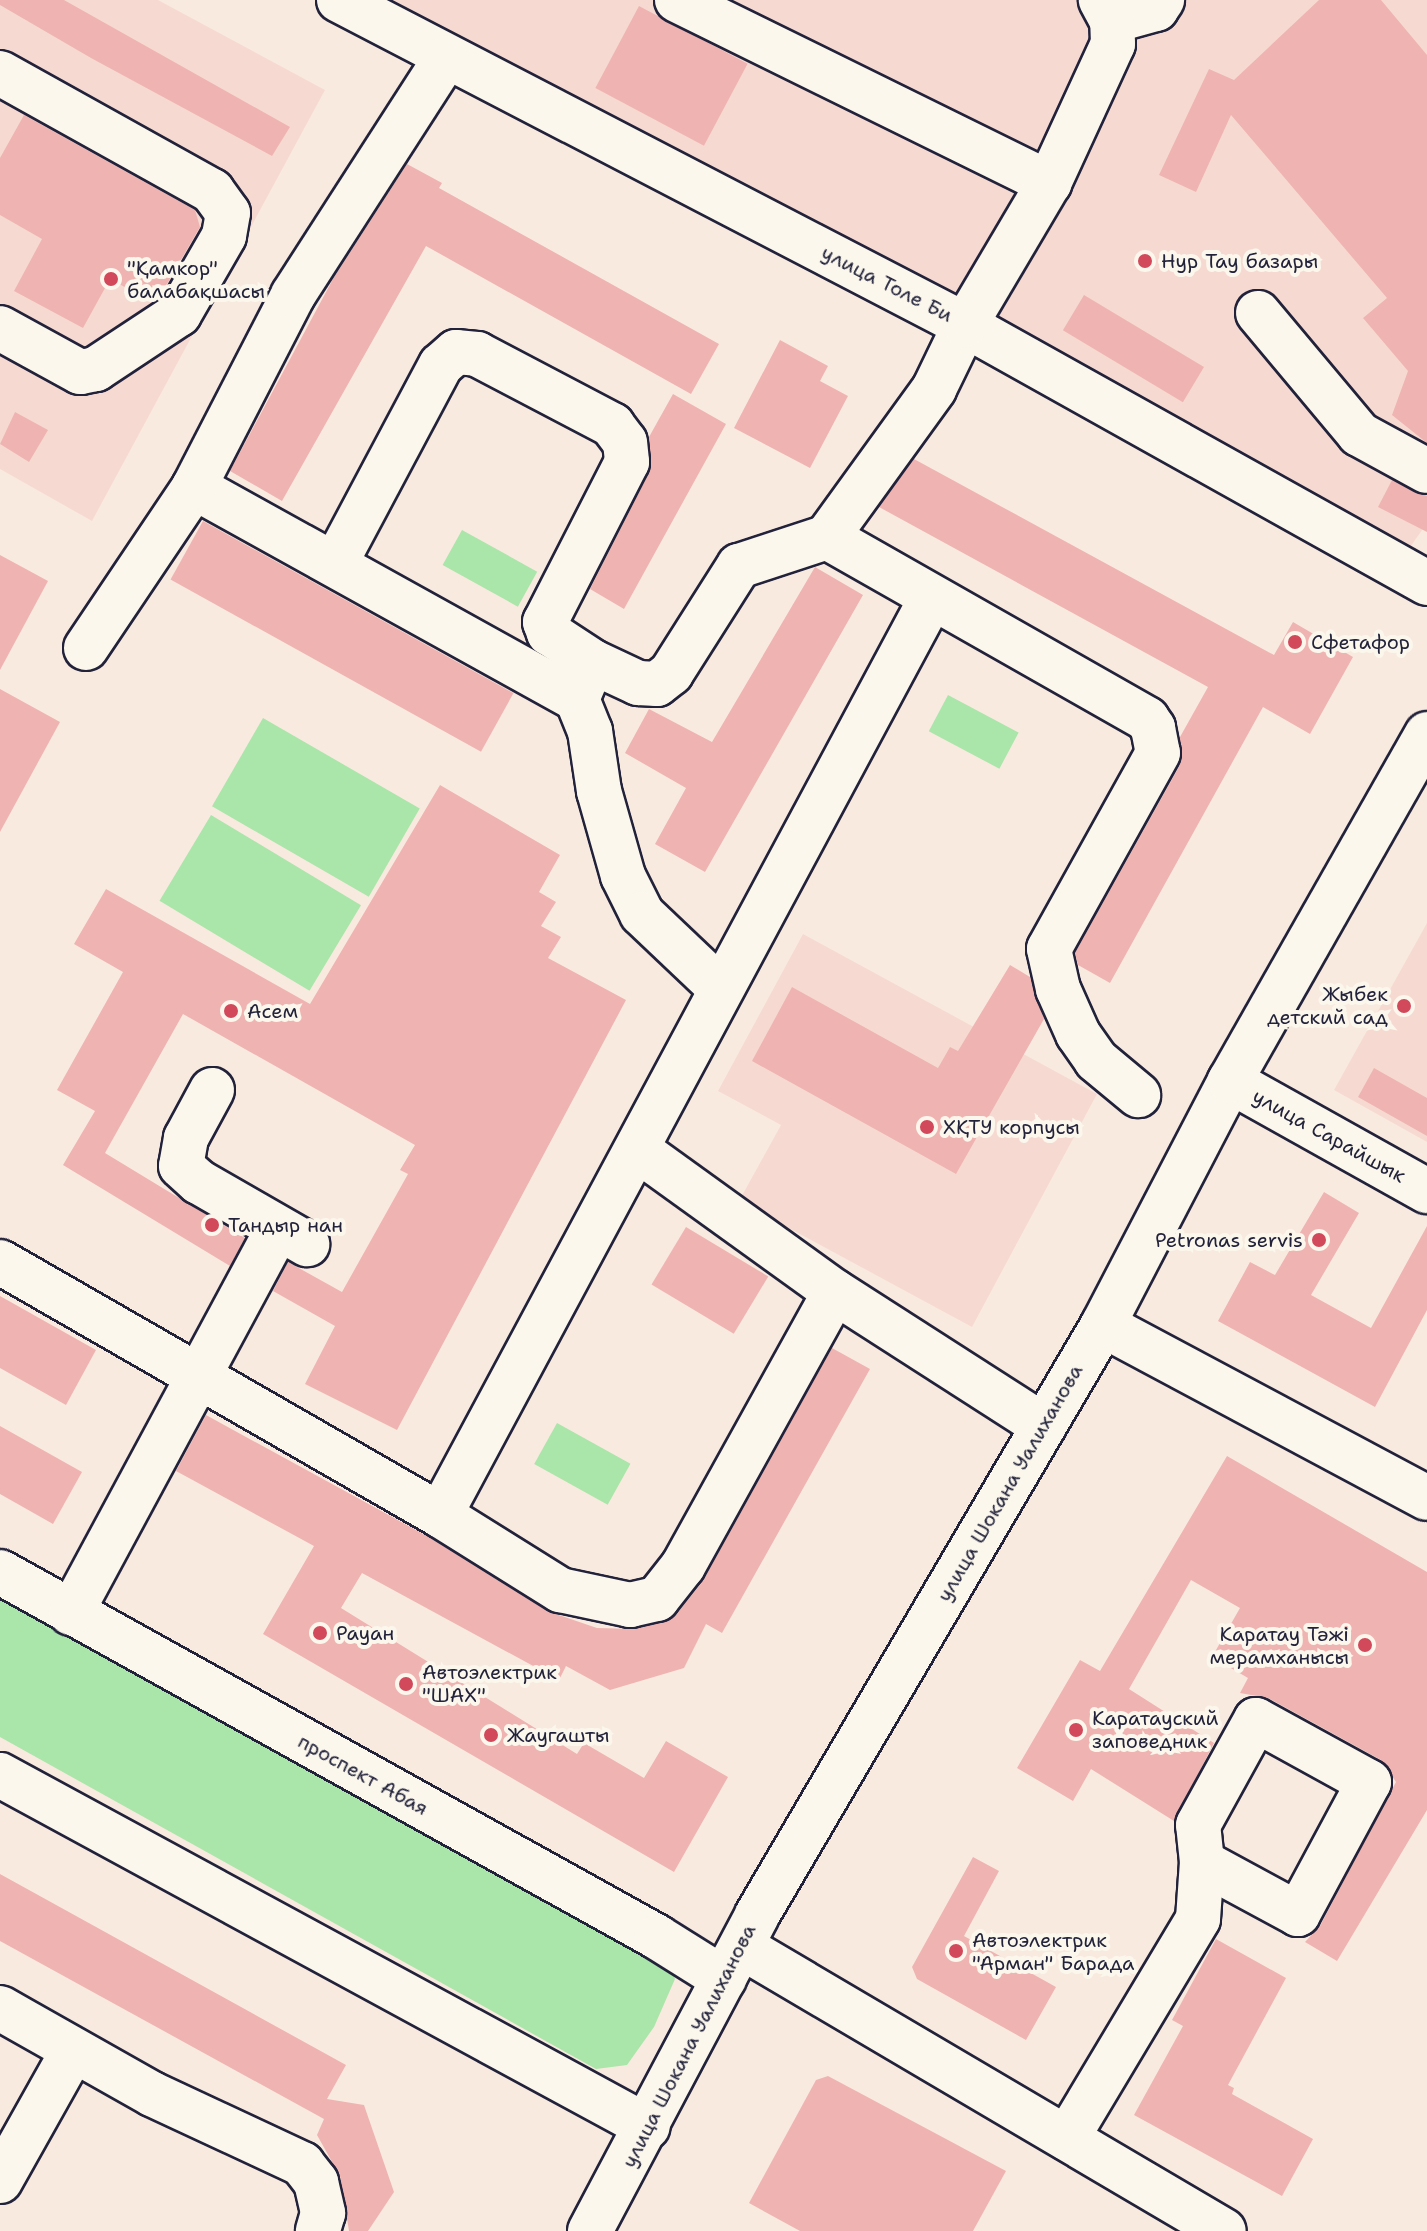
<!DOCTYPE html>
<html>
<head>
<meta charset="utf-8">
<style>
	body { margin:0 }
	#map { position:relative; width:1427px; height:2231px; overflow:hidden; background:#f9eae0; font-family:"Shantell Sans",sans-serif }
	div>[style] { position:absolute }
	.built>* { inset:0; background:#f6dad2 }
	.green>* { inset:0; background:#aae5aa; transform-origin:0 0 }
	.building>* { inset:0; background:#efb4b2; transform-origin:0 0 }
	.roads { filter:drop-shadow(2px 0 #22223b) drop-shadow(-2px 0 #22223b) drop-shadow(0 2px #22223b) drop-shadow(0 -2px #22223b) }
	.minor>* { height:44px; margin:-22px; padding:0 22px; transform-origin:22px; border-radius:22px; background:#fbf7ec }
	.dots>* { width:22px; height:22px; translate:-50% -50%; box-sizing:border-box; border:4px solid #fbf7ec; border-radius:50% }
	span { translate:-50% -50%; white-space:nowrap; text-align:center; line-height:1.15; -webkit-text-stroke:8px #fbf7ec; paint-order:stroke }
	.poi-label { font-size:20px; color:#22223b }
	.left { translate:0 -50%; text-align:left }
	.right { translate:-100% -50%; text-align:right }
	.street-label { font-size:20px; color:#22223b }
</style>
</head>
<body>
<div id="map">
	<div class="built">
		<i style="clip-path:polygon(0 0,158px 0,325px 90px,92px 521px,0 469px)"></i>
		<i style="clip-path:polygon(377px 0,1427px 0,1427px 523px,1406px 553px)"></i>
		<i style="clip-path:polygon(1427px 923px,1427px 1142px,1334px 1090px)"></i>
		<i style="clip-path:polygon(803px 934px,1097px 1094px,972px 1327px,739px 1201px,781px 1125px,718px 1091px)"></i>
	</div>
	<div class="green">
		<i style="left:462px;top:530px;width:86px;height:40px;rotate:29deg"></i>
		<i style="left:948px;top:695px;width:80px;height:41px;rotate:28deg"></i>
		<i style="left:263px;top:718px;width:181px;height:102px;rotate:30deg"></i>
		<i style="left:211px;top:815px;width:175px;height:100px;rotate:31deg"></i>
		<i style="left:557px;top:1423px;width:84px;height:47px;rotate:29deg"></i>
		<i style="clip-path:polygon(0 1578px,663px 1944px,675px 1979px,654px 2027px,627px 2065px,596px 2069px,0 1737px)"></i>
	</div>
	<div class="building">
		<i style="clip-path:polygon(0 0,64px 0,290px 127px,272px 156px,91px 58px,0 5px)"></i>
		<i style="clip-path:polygon(1319px 0,1381px 0,1427px 55px,1427px 443px,1392px 415px,1408px 371px,1363px 318px,1387px 298px,1231px 115px,1196px 192px,1159px 175px,1209px 69px,1234px 80px)"></i>
		<i style="left:639px;top:6px;width:123px;height:93px;rotate:28deg"></i>
		<i style="clip-path:polygon(24px 115px,195px 210px,200px 227px,160px 296px,152px 302px,110px 279px,83px 328px,14px 291px,42px 239px,0 215px,0 158px)"></i>
		<i style="clip-path:polygon(407px 164px,442px 183px,439px 188px,719px 344px,691px 394px,426px 246px,282px 501px,230px 471px,333px 279px)"></i>
		<i style="left:1084px;top:295px;width:140px;height:41px;rotate:31deg"></i>
		<i style="clip-path:polygon(780px 340px,828px 366px,820px 381px,848px 396px,810px 468px,734px 428px)"></i>
		<i style="clip-path:polygon(673px 394px,726px 424px,624px 609px,590px 589px,649px 473px,649px 437px)"></i>
		<i style="clip-path:polygon(15px 412px,48px 430px,29px 462px,0 444px)"></i>
		<i style="clip-path:polygon(914px 459px,1274px 655px,1293px 622px,1353px 657px,1310px 734px,1263px 707px,1110px 983px,1078px 965px,1075px 953px,1180px 765px,1180px 737px,1208px 687px,879px 507px)"></i>
		<i style="clip-path:polygon(1392px 480px,1427px 496px,1427px 532px,1378px 507px)"></i>
		<i style="left:203px;top:521px;width:355px;height:67px;rotate:29deg"></i>
		<i style="clip-path:polygon(0 555px,48px 581px,0 670px)"></i>
		<i style="clip-path:polygon(815px 567px,863px 595px,705px 872px,655px 844px,686px 788px,625px 753px,649px 709px,712px 742px)"></i>
		<i style="clip-path:polygon(0 689px,60px 722px,0 832px)"></i>
		<i style="clip-path:polygon(440px 785px,560px 855px,539px 892px,556px 902px,541px 926px,561px 937px,548px 958px,626px 1000px,397px 1430px,305px 1384px,335px 1326px,273px 1291px,288px 1262px,342px 1292px,408px 1174px,400px 1170px,415px 1145px,183px 1014px,105px 1153px,245px 1238px,230px 1266px,63px 1165px,95px 1111px,57px 1090px,123px 972px,74px 944px,106px 889px,310px 1004px)"></i>
		<i style="clip-path:polygon(1010px 965px,1030px 977px,1044px 1019px,956px 1174px,752px 1061px,792px 987px,938px 1068px,950px 1047px,958px 1051px)"></i>
		<i style="clip-path:polygon(1374px 1068px,1427px 1098px,1427px 1136px,1358px 1097px)"></i>
		<i style="clip-path:polygon(1324px 1192px,1359px 1213px,1311px 1295px,1371px 1328px,1427px 1226px,1427px 1310px,1375px 1407px,1218px 1321px,1250px 1262px,1275px 1275px)"></i>
		<i style="left:686px;top:1227px;width:96px;height:67px;rotate:31deg"></i>
		<i style="clip-path:polygon(0 1296px,96px 1350px,66px 1405px,0 1368px)"></i>
		<i style="clip-path:polygon(832px 1348px,870px 1369px,722px 1633px,706px 1624px,684px 1668px,610px 1690px,566px 1666px,559px 1680px,362px 1573px,341px 1608px,577px 1754px,584px 1743px,644px 1778px,666px 1741px,728px 1777px,674px 1872px,263px 1634px,314px 1546px,176px 1471px,206px 1415px,427px 1536px,547px 1611px,597px 1628px,635px 1629px,676px 1615px,703px 1581px)"></i>
		<i style="clip-path:polygon(0 1426px,82px 1472px,53px 1524px,0 1494px)"></i>
		<i style="clip-path:polygon(1227px 1456px,1427px 1572px,1427px 1810px,1337px 1961px,1305px 1942px,1320px 1926px,1396px 1782px,1381px 1760px,1268px 1698px,1240px 1693px,1248px 1678px,1212px 1657px,1240px 1608px,1191px 1580px,1129px 1689px,1214px 1743px,1174px 1821px,1091px 1769px,1073px 1801px,1017px 1768px,1080px 1660px,1100px 1671px)"></i>
		<i style="clip-path:polygon(973px 1857px,999px 1871px,964px 1936px,1056px 1987px,1026px 2040px,917px 1979px,912px 1967px)"></i>
		<i style="clip-path:polygon(0 1874px,346px 2065px,327px 2099px,364px 2105px,394px 2192px,368px 2231px,349px 2231px,340px 2176px,317px 2135px,324px 2119px,0 1941px)"></i>
		<i style="clip-path:polygon(1216px 1939px,1286px 1978px,1228px 2085px,1234px 2088px,1232px 2094px,1313px 2139px,1282px 2196px,1134px 2115px,1183px 2026px,1172px 2020px)"></i>
		<i style="clip-path:polygon(828px 2076px,1006px 2171px,973px 2231px,800px 2231px,749px 2203px,816px 2080px)"></i>
	</div>
	<div class="roads">
		<div class="minor">
			<i style="left:339px;top:0;width:705px;rotate:27.44deg"></i>
			<i style="left:965px;top:325px;width:529px;rotate:29.18deg"></i>
			<i style="left:677px;top:0;width:415px;rotate:26.2deg"></i>
			<i style="left:1112px;top:21px;width:46px;rotate:-15.3deg"></i>
			<i style="left:1156px;top:9px;width:11px;rotate:-56deg"></i>
			<i style="left:0;top:73px;width:243px;rotate:29.1deg"></i>
			<i style="left:212px;top:191px;width:27px;rotate:54deg"></i>
			<i style="left:228px;top:213px;width:23px;rotate:100deg"></i>
			<i style="left:224px;top:236px;width:90px;rotate:120deg"></i>
			<i style="left:179px;top:314px;width:100px;rotate:146.5deg"></i>
			<i style="left:96px;top:369px;width:16px;rotate:169deg"></i>
			<i style="left:80px;top:372px;width:91px;rotate:-151.2deg"></i>
			<i style="left:1258px;top:313px;width:158px;rotate:50.1deg"></i>
			<i style="left:1359px;top:434px;width:77px;rotate:28.6deg"></i>
			<i style="left:194px;top:487px;width:438px;rotate:29deg"></i>
			<i style="left:827px;top:537px;width:368px;rotate:29.6deg"></i>
			<i style="left:1147px;top:719px;width:11px;rotate:56deg"></i>
			<i style="left:1153px;top:728px;width:25px;rotate:79deg"></i>
			<i style="left:1158px;top:753px;width:224px;rotate:119.1deg"></i>
			<i style="left:1049px;top:949px;width:41px;rotate:77.3deg"></i>
			<i style="left:1058px;top:989px;width:49px;rotate:66deg"></i>
			<i style="left:1078px;top:1034px;width:32px;rotate:55deg"></i>
			<i style="left:1096px;top:1060px;width:55px;rotate:39.8deg"></i>
			<i style="left:335px;top:564px;width:225px;rotate:-62deg"></i>
			<i style="left:441px;top:365px;width:20px;rotate:-41deg"></i>
			<i style="left:456px;top:352px;width:21px;rotate:5deg"></i>
			<i style="left:477px;top:354px;width:153px;rotate:27.7deg"></i>
			<i style="left:612px;top:425px;width:21px;rotate:53deg"></i>
			<i style="left:625px;top:442px;width:20px;rotate:84deg"></i>
			<i style="left:627px;top:462px;width:180px;rotate:117.1deg"></i>
			<i style="left:545px;top:622px;width:12px;rotate:70deg"></i>
			<i style="left:549px;top:633px;width:53px;rotate:33.4deg"></i>
			<i style="left:593px;top:662px;width:50px;rotate:25deg"></i>
			<i style="left:638px;top:683px;width:19px;rotate:3deg"></i>
			<i style="left:657px;top:684px;width:18px;rotate:-38deg"></i>
			<i style="left:671px;top:673px;width:127px;rotate:-57.6deg"></i>
			<i style="left:739px;top:566px;width:93px;rotate:-18.2deg"></i>
			<i style="left:827px;top:537px;width:183px;rotate:-54.1deg"></i>
			<i style="left:934px;top:389px;width:71px;rotate:-64.2deg"></i>
			<i style="left:965px;top:325px;width:165px;rotate:-59.4deg"></i>
			<i style="left:1049px;top:183px;width:153px;rotate:-65.3deg"></i>
			<i style="left:1113px;top:44px;width:23px;rotate:-92deg"></i>
			<i style="left:1112px;top:21px;width:24px;rotate:-118deg"></i>
			<i style="left:86px;top:648px;width:194px;rotate:-56.1deg"></i>
			<i style="left:194px;top:487px;width:216px;rotate:-62.7deg"></i>
			<i style="left:293px;top:295px;width:282px;rotate:-57.2deg"></i>
			<i style="left:589px;top:671px;width:30px;rotate:113deg"></i>
			<i style="left:577px;top:699px;width:35px;rotate:68deg"></i>
			<i style="left:590px;top:731px;width:61px;rotate:81.5deg"></i>
			<i style="left:599px;top:791px;width:88px;rotate:74.2deg"></i>
			<i style="left:623px;top:876px;width:42px;rotate:63.4deg"></i>
			<i style="left:642px;top:914px;width:106px;rotate:43.5deg"></i>
			<i style="left:1230px;top:1081px;width:226px;rotate:29.2deg"></i>
			<i style="left:212px;top:1090px;width:55px;rotate:118.4deg"></i>
			<i style="left:186px;top:1138px;width:28px;rotate:100deg"></i>
			<i style="left:181px;top:1166px;width:24px;rotate:42deg"></i>
			<i style="left:199px;top:1182px;width:125px;rotate:29.9deg"></i>
			<i style="left:638px;top:1150px;width:243px;rotate:35.8deg"></i>
			<i style="left:835px;top:1292px;width:248px;rotate:32.7deg"></i>
			<i style="left:0;top:1262px;width:508px;rotate:29.9deg"></i>
			<i style="left:440px;top:1515px;width:142px;rotate:32deg"></i>
			<i style="left:560px;top:1590px;width:72px;rotate:12.1deg"></i>
			<i style="left:630px;top:1605px;width:28px;rotate:-13deg"></i>
			<i style="left:657px;top:1599px;width:42px;rotate:-51.8deg"></i>
			<i style="left:683px;top:1566px;width:313px;rotate:-61deg"></i>
			<i style="left:1103px;top:1325px;width:367px;rotate:28.1deg"></i>
			<i style="left:440px;top:1515px;width:1039px;rotate:-61.81deg"></i>
			<i style="left:0;top:1572px;width:752px;rotate:29.05deg"></i>
			<i style="left:657px;top:1937px;width:79px;rotate:32.1deg"></i>
			<i style="left:71px;top:1613px;width:436px;rotate:-61.7deg"></i>
			<i style="left:0;top:1775px;width:737px;rotate:28.51deg"></i>
			<i style="left:742px;top:1947px;width:559px;rotate:30.51deg"></i>
			<i style="left:0;top:2008px;width:175px;rotate:29.5deg"></i>
			<i style="left:152px;top:2094px;width:166px;rotate:25deg"></i>
			<i style="left:302px;top:2164px;width:23px;rotate:52deg"></i>
			<i style="left:316px;top:2182px;width:32px;rotate:77deg"></i>
			<i style="left:323px;top:2213px;width:19px;rotate:106deg"></i>
			<i style="left:1067px;top:2138px;width:255px;rotate:-59.1deg"></i>
			<i style="left:1198px;top:1919px;width:57px;rotate:-86deg"></i>
			<i style="left:1202px;top:1862px;width:37px;rotate:-96deg"></i>
			<i style="left:1198px;top:1825px;width:120px;rotate:-61.1deg"></i>
			<i style="left:1256px;top:1720px;width:129px;rotate:28.8deg"></i>
			<i style="left:1369px;top:1782px;width:150px;rotate:118.3deg"></i>
			<i style="left:1298px;top:1914px;width:109px;rotate:-151.6deg"></i>
			<i style="left:0;top:2181px;width:149px;rotate:-60.7deg"></i>
			<i style="left:590px;top:2231px;width:357px;rotate:-62.1deg"></i>
			<i style="left:757px;top:1915px;width:684px;rotate:-59.61deg"></i>
			<i style="left:1103px;top:1325px;width:275px;rotate:-62.5deg"></i>
			<i style="left:1230px;top:1081px;width:399px;rotate:-60.4deg"></i>
		</div>
	</div>
	<div class="dots">
		<i style="left:1145px;top:261px;background:#d1495b"></i>
		<i style="left:111px;top:279px;background:#d1495b"></i>
		<i style="left:1295px;top:642px;background:#d1495b"></i>
		<i style="left:1404px;top:1006px;background:#d1495b"></i>
		<i style="left:231px;top:1011px;background:#d1495b"></i>
		<i style="left:927px;top:1127px;background:#d1495b"></i>
		<i style="left:212px;top:1225px;background:#d1495b"></i>
		<i style="left:1319px;top:1240px;background:#d1495b"></i>
		<i style="left:320px;top:1633px;background:#d1495b"></i>
		<i style="left:1365px;top:1645px;background:#d1495b"></i>
		<i style="left:406px;top:1684px;background:#d1495b"></i>
		<i style="left:1076px;top:1730px;background:#d1495b"></i>
		<i style="left:491px;top:1735px;background:#d1495b"></i>
		<i style="left:956px;top:1951px;background:#d1495b"></i>
	</div>
	<div class="poi-label">
		<span class="left" style="left:1161px;top:261px">Нур Тау базары</span>
		<span class="left" style="left:127px;top:280px">"Қамкор"<br>балабақшасы</span>
		<span class="left" style="left:1311px;top:642px">Сфетафор</span>
		<span class="right" style="left:1388px;top:1006px">Жыбек<br>детский сад</span>
		<span class="left" style="left:247px;top:1011px">Асем</span>
		<span class="left" style="left:943px;top:1127px">ХҚТУ корпусы</span>
		<span class="left" style="left:228px;top:1225px">Тандыр нан</span>
		<span class="right" style="left:1303px;top:1240px">Petronas servis</span>
		<span class="left" style="left:336px;top:1633px">Рауан</span>
		<span class="right" style="left:1349px;top:1646px">Каратау Тәжі<br>мерамханысы</span>
		<span class="left" style="left:422px;top:1684px">Автоэлектрик<br>"ШАХ"</span>
		<span class="left" style="left:1092px;top:1730px">Каратауский<br>заповедник</span>
		<span class="left" style="left:507px;top:1735px">Жаугашты</span>
		<span class="left" style="left:972px;top:1952px">Автоэлектрик<br>"Арман" Барада</span>
	</div>
	<div class="street-label">
		<span style="left:887px;top:284px;rotate:27deg">улица Толе Би</span>
		<span style="left:1329px;top:1136px;rotate:29deg">улица Сарайшык</span>
		<span style="left:1010px;top:1483px;rotate:-60deg">улица Шокана Уалиханова</span>
		<span style="left:363px;top:1775px;rotate:29deg">проспект Абая</span>
		<span style="left:689px;top:2046px;rotate:-63deg">улица Шокана Уалиханова</span>
	</div>
</div>
</body>
</html>
